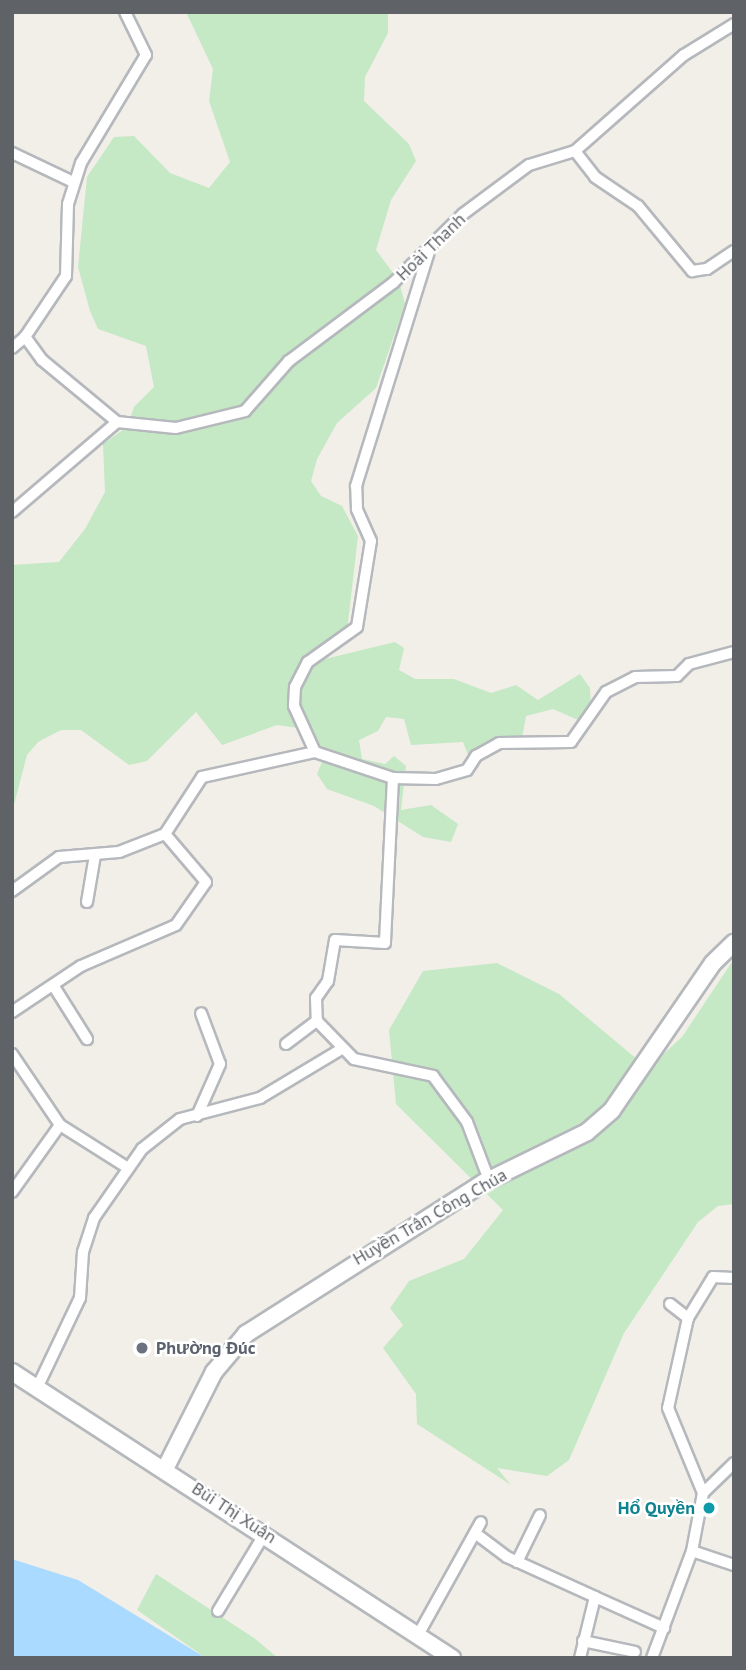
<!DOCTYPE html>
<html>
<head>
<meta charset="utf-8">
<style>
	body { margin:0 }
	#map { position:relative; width:746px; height:1670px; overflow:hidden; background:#f1efe8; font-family:"PT Sans",sans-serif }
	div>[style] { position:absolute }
	.green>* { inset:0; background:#c5e8c5 }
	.water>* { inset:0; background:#aadaff }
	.roads { filter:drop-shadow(2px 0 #b5b8bc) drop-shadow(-2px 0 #b5b8bc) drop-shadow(0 2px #b5b8bc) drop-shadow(0 -2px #b5b8bc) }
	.street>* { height:10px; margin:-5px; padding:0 5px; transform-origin:5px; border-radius:5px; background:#fff }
	.secondary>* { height:16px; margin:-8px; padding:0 8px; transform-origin:8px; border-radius:8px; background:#fff }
	.dots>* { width:19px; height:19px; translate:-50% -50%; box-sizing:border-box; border:4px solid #fff; border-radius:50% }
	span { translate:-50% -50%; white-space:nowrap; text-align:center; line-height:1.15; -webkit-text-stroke:5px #fff; paint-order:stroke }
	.street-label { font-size:18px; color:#5f6368 }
	.worship-label { font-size:18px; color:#5b616d; font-weight:700 }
	.left { translate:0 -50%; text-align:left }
	.culture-label { font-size:18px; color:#0d838f; font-weight:700 }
	.right { translate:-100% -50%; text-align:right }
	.frame { position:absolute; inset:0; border:14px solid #5f6368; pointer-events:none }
</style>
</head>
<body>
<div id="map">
	<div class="green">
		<i style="clip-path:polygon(186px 12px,388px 12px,388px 33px,365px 77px,364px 101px,409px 144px,416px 161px,391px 200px,376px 250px,399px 281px,405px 304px,376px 388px,337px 423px,317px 459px,311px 481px,321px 496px,342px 506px,358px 536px,347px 631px,318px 650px,325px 659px,395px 642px,404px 648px,399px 670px,415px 679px,454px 679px,491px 693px,516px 685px,538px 700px,580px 674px,590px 688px,591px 706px,578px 720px,553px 709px,526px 716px,522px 738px,496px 738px,472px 765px,463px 742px,411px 745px,404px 719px,386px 717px,378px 731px,359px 740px,362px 759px,385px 764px,394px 756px,406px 766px,401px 810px,431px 805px,458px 824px,451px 842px,423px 837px,374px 806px,327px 789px,317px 774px,325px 755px,313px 730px,277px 725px,222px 745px,196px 712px,147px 761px,129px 765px,81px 730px,61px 730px,38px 742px,27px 755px,12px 812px,12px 565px,59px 562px,85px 529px,105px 492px,103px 444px,127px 427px,134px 407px,154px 387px,146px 346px,98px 329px,90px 311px,78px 267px,87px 177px,114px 137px,134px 136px,170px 173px,209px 188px,230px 162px,209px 101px,213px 69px)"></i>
		<i style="clip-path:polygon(734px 959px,734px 1204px,718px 1206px,698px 1222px,624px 1333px,569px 1460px,547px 1476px,497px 1468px,511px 1485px,417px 1424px,416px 1394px,383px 1348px,403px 1325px,390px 1308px,409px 1281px,464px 1259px,503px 1210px,396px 1104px,389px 1030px,423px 971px,497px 963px,559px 994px,638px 1060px,657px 1060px,682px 1037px)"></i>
		<i style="clip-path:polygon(156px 1574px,254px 1638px,278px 1658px,206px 1658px,137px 1610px)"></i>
	</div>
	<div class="water">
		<i style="clip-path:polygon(12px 1559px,78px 1580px,206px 1658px,12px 1658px)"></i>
	</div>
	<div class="roads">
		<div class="street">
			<i style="left:575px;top:151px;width:33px;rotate:52deg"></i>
			<i style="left:595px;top:177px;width:52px;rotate:34deg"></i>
			<i style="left:638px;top:206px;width:85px;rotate:50.3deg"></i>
			<i style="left:692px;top:271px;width:15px;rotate:-8deg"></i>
			<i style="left:707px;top:269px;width:32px;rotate:-34deg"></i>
			<i style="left:12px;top:153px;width:68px;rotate:25.4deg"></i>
			<i style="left:12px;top:348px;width:17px;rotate:-40deg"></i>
			<i style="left:117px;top:422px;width:59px;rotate:5.8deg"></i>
			<i style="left:176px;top:428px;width:71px;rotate:-13.8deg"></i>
			<i style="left:245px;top:411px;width:67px;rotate:-48.7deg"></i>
			<i style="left:289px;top:361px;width:130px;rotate:-36.9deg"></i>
			<i style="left:393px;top:283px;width:98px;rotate:-44.6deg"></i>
			<i style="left:463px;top:214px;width:82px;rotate:-36.6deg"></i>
			<i style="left:529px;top:165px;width:48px;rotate:-16.9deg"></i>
			<i style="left:575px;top:151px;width:145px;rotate:-41.4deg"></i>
			<i style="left:684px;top:55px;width:59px;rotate:-31.8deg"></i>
			<i style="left:117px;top:422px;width:97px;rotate:-140.4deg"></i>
			<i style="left:42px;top:360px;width:29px;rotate:-126deg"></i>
			<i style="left:25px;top:337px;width:73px;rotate:-56.1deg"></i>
			<i style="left:66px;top:276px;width:72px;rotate:-88.4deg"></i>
			<i style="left:68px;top:204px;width:43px;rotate:-72.4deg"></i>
			<i style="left:81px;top:163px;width:126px;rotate:-59deg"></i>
			<i style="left:146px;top:55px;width:48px;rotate:-116deg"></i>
			<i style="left:12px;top:512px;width:138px;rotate:-40.6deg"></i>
			<i style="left:315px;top:752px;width:51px;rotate:-114.5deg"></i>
			<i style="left:294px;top:706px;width:19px;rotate:-87deg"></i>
			<i style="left:295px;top:687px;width:28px;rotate:-63deg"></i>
			<i style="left:308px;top:662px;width:60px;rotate:-35.5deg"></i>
			<i style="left:357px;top:627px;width:87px;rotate:-80.8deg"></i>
			<i style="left:371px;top:541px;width:35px;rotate:-114deg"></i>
			<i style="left:357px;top:509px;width:23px;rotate:-92deg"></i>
			<i style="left:356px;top:486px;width:245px;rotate:-72.7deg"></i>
			<i style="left:393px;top:778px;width:165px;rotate:92.8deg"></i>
			<i style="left:385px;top:943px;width:50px;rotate:-176.6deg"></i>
			<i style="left:335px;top:940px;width:42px;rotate:99.7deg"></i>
			<i style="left:328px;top:981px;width:21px;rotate:125deg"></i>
			<i style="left:316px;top:998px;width:23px;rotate:88deg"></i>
			<i style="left:317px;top:1021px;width:53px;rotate:45.8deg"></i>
			<i style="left:354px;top:1059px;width:81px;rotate:12.1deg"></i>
			<i style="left:433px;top:1076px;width:57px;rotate:53.5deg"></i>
			<i style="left:467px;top:1122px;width:62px;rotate:69.2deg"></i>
			<i style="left:12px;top:891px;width:58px;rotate:-35.9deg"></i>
			<i style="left:59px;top:857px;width:60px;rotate:-4.8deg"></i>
			<i style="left:119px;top:852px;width:49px;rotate:-21.4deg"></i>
			<i style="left:165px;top:834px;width:68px;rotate:-57deg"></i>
			<i style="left:202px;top:777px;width:116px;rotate:-12.5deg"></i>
			<i style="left:315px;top:752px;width:82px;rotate:18.4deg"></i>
			<i style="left:393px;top:778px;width:43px;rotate:1.3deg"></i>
			<i style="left:436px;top:779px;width:32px;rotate:-16deg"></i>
			<i style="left:467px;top:770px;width:17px;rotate:-57deg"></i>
			<i style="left:476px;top:756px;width:26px;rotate:-29deg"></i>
			<i style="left:499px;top:743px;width:72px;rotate:-0.8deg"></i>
			<i style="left:571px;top:742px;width:61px;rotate:-55deg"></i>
			<i style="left:606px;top:692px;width:33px;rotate:-27deg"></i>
			<i style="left:635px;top:677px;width:42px;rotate:-1.4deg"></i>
			<i style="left:677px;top:676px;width:17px;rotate:-45deg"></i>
			<i style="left:689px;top:664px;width:47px;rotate:-14.9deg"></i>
			<i style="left:87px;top:902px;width:48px;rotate:-80.3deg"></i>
			<i style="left:53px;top:985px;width:64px;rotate:57.8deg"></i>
			<i style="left:12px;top:1012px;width:83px;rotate:-33.7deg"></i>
			<i style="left:81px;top:966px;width:103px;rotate:-23.3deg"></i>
			<i style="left:176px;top:925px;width:52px;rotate:-55.1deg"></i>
			<i style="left:206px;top:882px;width:63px;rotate:-130.5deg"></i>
			<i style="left:286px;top:1044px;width:39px;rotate:-37deg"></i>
			<i style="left:12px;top:1054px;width:86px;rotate:55.9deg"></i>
			<i style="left:60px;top:1125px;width:80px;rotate:32.3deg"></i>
			<i style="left:197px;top:1116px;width:57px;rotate:-66.1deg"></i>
			<i style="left:220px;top:1064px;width:54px;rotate:-110.4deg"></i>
			<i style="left:12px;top:1192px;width:82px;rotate:-54.4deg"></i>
			<i style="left:670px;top:1304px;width:23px;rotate:38deg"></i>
			<i style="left:688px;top:1318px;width:92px;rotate:102.5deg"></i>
			<i style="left:668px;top:1408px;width:92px;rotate:67.6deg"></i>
			<i style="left:703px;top:1493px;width:59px;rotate:100.7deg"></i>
			<i style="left:688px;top:1318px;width:48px;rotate:-58.6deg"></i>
			<i style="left:713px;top:1277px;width:21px;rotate:3deg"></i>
			<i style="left:37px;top:1388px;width:100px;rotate:-64.5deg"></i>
			<i style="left:80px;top:1298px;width:46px;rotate:-86.3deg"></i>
			<i style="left:83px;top:1252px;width:36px;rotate:-72deg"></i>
			<i style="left:94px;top:1218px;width:84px;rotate:-55.2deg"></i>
			<i style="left:142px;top:1149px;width:48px;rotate:-38.3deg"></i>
			<i style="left:180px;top:1119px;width:83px;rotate:-14.7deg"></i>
			<i style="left:260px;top:1098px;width:93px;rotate:-31deg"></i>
			<i style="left:703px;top:1493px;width:43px;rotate:-44.1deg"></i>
			<i style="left:475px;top:1533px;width:40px;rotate:37deg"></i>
			<i style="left:507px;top:1557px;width:97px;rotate:24.4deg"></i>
			<i style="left:595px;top:1597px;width:63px;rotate:103.8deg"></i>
			<i style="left:517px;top:1562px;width:52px;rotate:-63.9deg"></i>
			<i style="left:595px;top:1597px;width:76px;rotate:24.2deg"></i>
			<i style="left:218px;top:1611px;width:91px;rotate:-58.9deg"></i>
			<i style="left:418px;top:1635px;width:129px;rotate:-60.9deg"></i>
			<i style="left:583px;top:1641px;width:53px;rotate:11.9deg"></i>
			<i style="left:652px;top:1658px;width:114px;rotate:-69.5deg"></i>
			<i style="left:692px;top:1551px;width:44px;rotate:18.4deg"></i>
		</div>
		<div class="secondary">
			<i style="left:12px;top:1372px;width:525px;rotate:33.02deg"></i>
			<i style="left:165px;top:1469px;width:109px;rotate:-63.2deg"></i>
			<i style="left:214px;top:1372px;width:50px;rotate:-49.9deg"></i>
			<i style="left:246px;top:1334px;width:281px;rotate:-32.5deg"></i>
			<i style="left:483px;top:1183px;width:116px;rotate:-26.1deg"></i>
			<i style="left:587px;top:1132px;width:33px;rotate:-41deg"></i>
			<i style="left:612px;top:1110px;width:178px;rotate:-55.5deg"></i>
			<i style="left:713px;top:963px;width:29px;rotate:-44deg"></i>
		</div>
	</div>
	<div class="dots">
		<i style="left:142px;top:1348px;background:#6b7280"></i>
		<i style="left:709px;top:1508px;background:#0f9aa8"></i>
	</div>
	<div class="street-label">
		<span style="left:431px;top:247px;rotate:-44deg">Hoài Thanh</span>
		<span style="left:430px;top:1217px;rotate:-30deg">Huyền Trân Công Chúa</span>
		<span style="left:234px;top:1513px;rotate:33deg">Bùi Thị Xuân</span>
	</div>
	<div class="worship-label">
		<span class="left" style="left:156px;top:1348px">Phường Đúc</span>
	</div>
	<div class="culture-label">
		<span class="right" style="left:695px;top:1508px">Hổ Quyền</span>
	</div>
	<div class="frame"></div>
</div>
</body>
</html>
